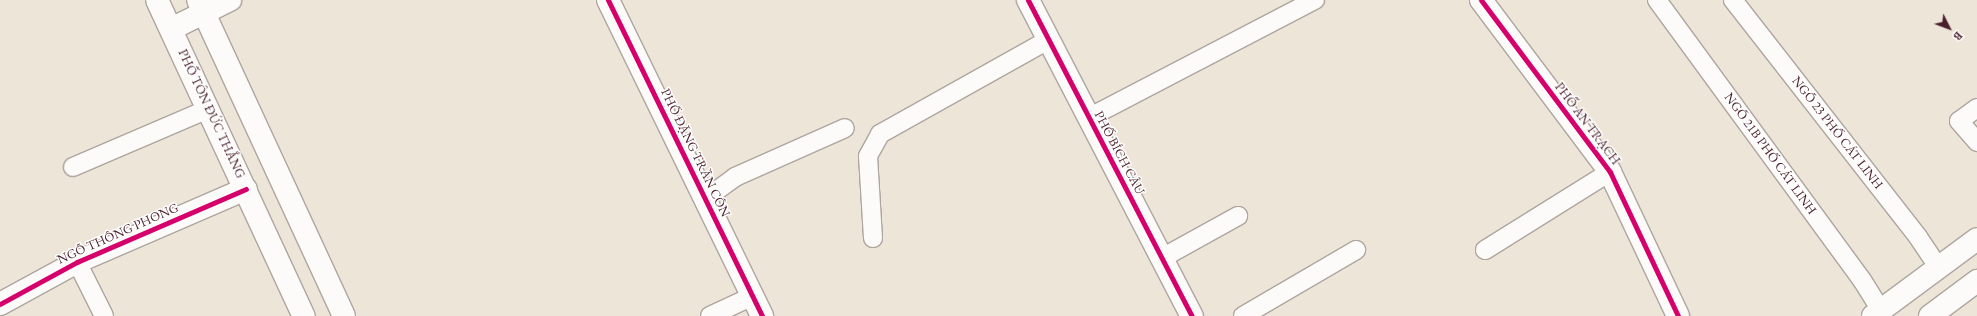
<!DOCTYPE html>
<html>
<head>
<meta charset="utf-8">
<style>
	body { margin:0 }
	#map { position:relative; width:1977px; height:316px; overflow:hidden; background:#ece5d8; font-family:"EB Garamond",serif }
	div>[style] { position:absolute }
	.roads { filter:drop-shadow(1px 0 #aea59f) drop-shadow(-1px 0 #aea59f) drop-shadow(0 1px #aea59f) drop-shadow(0 -1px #aea59f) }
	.service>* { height:18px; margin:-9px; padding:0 9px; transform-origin:9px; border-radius:9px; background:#fcfbf9 }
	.minor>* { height:22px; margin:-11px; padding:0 11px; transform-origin:11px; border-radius:11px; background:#fcfbf9 }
	.tertiary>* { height:22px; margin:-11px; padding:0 11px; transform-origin:11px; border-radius:11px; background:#fcfbf9 }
	.secondary>* { height:22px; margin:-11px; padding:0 11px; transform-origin:11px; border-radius:11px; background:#fcfbf9 }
	.cycleway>* { height:5px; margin:-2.5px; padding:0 2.5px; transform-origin:2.5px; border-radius:2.5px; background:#d6006c }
	span { translate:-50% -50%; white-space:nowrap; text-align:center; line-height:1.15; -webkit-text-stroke:3px #fff; paint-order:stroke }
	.street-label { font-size:13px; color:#4a1f2b }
	.north { position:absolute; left:1929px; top:8px; width:40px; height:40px; -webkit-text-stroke:3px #fff; paint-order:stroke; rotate:132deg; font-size:11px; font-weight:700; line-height:16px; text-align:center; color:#4a1f2b }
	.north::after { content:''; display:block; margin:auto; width:14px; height:18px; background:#4a1f2b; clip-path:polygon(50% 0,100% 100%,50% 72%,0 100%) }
</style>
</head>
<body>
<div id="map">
	<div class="roads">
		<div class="service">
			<i style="left:1657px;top:0;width:347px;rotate:53.8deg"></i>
			<i style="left:1862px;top:280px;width:36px;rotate:58deg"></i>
			<i style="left:1733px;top:0;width:301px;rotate:52deg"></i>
			<i style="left:1918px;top:237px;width:37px;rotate:56deg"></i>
			<i style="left:1977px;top:108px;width:22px;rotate:144deg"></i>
			<i style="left:1959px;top:121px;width:28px;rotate:49deg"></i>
			<i style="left:1088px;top:118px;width:256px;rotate:-27.5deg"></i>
			<i style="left:73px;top:167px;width:147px;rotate:-23.2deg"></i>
			<i style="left:705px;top:199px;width:37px;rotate:-36deg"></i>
			<i style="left:735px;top:177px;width:120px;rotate:-24deg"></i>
			<i style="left:873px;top:238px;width:82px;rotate:-93.5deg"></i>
			<i style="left:868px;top:156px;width:25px;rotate:-61deg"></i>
			<i style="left:880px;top:134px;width:193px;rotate:-29.2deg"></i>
			<i style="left:1485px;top:250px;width:147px;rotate:-32deg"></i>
			<i style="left:1162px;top:258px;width:87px;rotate:-28.9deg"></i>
			<i style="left:77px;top:262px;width:60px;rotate:63.4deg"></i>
			<i style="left:710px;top:316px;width:47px;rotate:-24.9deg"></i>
			<i style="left:1243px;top:316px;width:131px;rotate:-30.3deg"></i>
		</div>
		<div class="minor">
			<i style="left:608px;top:0;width:352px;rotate:64deg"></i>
			<i style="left:1028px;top:0;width:356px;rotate:62.6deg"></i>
			<i style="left:171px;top:29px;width:66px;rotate:-26.2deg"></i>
			<i style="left:0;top:304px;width:88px;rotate:-28.6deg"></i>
			<i style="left:77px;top:262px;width:184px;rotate:-23.4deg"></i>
		</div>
		<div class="tertiary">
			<i style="left:1481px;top:0;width:215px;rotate:53.1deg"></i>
			<i style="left:1610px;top:172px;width:159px;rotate:64.7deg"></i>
			<i style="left:1873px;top:316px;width:129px;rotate:-36.5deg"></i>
			<i style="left:1930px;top:316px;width:59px;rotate:-36.7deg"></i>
		</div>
		<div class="secondary">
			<i style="left:157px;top:0;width:349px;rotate:65.1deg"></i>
			<i style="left:198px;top:0;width:348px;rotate:65.2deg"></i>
		</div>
	</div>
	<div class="cycleway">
		<i style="left:608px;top:0;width:352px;rotate:64deg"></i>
		<i style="left:1028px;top:0;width:356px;rotate:62.6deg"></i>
		<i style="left:1481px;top:0;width:215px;rotate:53.1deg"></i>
		<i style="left:1610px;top:172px;width:159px;rotate:64.7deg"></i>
		<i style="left:0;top:304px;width:88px;rotate:-28.6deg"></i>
		<i style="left:77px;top:262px;width:184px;rotate:-23.4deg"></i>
	</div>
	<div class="street-label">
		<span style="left:211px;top:114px;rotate:65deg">PHỐ TÔN ĐỨC THẮNG</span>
		<span style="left:1587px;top:124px;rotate:53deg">PHỐ AN TRẠCH</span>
		<span style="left:1837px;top:133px;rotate:52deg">NGÕ 23 PHỐ CÁT LINH</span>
		<span style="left:695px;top:153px;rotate:64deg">PHỐ ĐẶNG TRẦN CÔN</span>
		<span style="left:1119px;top:153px;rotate:62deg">PHỐ BÍCH CÂU</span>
		<span style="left:1770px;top:154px;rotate:54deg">NGÕ 21B PHỐ CÁT LINH</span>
		<span style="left:118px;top:234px;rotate:-24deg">NGÕ THÔNG PHONG</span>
	</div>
	<div class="north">B</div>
</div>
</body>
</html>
